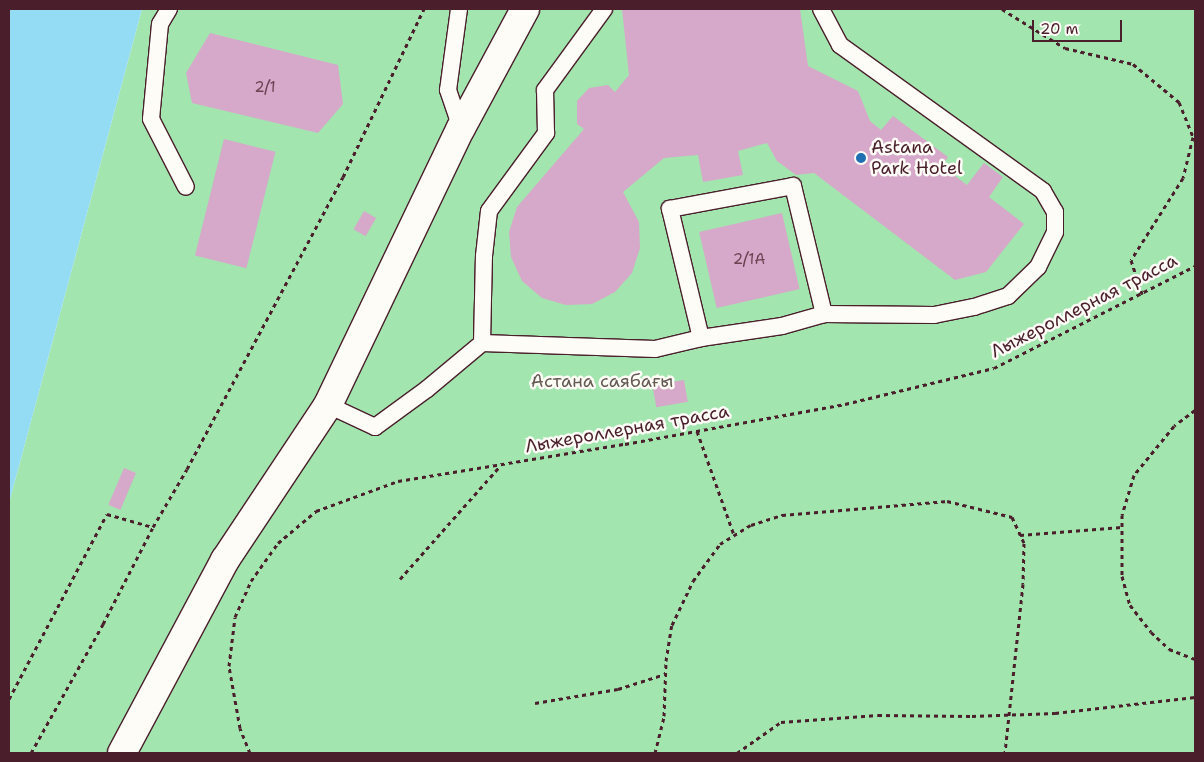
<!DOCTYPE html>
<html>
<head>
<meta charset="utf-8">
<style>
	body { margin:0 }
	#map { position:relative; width:1204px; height:762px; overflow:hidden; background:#fdfcf7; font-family:"Shantell Sans",sans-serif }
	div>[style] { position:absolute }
	.green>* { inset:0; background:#a2e5af }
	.water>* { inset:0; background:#93dcf4 }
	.building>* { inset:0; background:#d6a8c9; transform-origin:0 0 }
	.path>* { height:3px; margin-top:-1.5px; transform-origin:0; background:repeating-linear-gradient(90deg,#4a1f2b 0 4px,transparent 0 8px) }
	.roads { filter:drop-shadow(1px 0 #4a1f2b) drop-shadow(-1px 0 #4a1f2b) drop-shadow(0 1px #4a1f2b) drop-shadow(0 -1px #4a1f2b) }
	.lane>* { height:16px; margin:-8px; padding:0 8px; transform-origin:8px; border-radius:8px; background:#fdfcf7 }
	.street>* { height:28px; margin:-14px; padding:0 14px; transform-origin:14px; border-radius:14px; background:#fdfcf7 }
	.path-bridge>* { height:3px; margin-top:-1.5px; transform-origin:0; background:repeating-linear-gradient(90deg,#4a1f2b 0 4px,transparent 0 8px) }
	.dots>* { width:14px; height:14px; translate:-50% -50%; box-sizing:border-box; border:2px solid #fdfcf7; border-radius:50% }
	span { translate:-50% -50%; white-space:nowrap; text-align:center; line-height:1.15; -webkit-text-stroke:5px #fdfcf7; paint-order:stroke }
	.number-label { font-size:15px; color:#6d4152 }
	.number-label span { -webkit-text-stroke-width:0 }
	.poi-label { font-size:18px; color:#4a1f2b }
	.left { translate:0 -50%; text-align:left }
	.street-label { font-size:18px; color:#4a1f2b }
	.park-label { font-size:18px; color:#645a53 }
	.frame { position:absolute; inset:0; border:10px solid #4a1f2b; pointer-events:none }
	.scale { position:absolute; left:1032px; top:20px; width:90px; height:22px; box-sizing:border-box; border:2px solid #4a1f2b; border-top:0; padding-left:6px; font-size:15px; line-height:18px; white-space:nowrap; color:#4a1f2b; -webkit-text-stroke:4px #fdfcf7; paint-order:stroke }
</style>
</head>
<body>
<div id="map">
	<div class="green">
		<i style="clip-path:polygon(142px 9px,1195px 9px,1195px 753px,9px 753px,9px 503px)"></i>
	</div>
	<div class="water">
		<i style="clip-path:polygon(9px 9px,142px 9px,9px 503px)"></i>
	</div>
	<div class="building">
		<i style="clip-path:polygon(622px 9px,800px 9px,808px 66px,858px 91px,870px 121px,881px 130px,893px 116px,948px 157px,942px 166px,967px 185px,984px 163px,1003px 177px,989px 197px,1024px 224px,986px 272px,955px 280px,814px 173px,796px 175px,777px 161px,767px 143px,738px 151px,743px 175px,703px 182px,698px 155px,664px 158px,623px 192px,639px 222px,640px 248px,632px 273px,615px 292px,592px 304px,566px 305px,542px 298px,522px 281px,511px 257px,509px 232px,517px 207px,584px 129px,577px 124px,577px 101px,589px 88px,608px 85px,615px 92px,629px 75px)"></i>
		<i style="clip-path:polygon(210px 33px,338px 65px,343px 104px,318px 133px,192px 103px,186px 73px)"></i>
		<i style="left:224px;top:139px;width:53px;height:120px;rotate:14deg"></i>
		<i style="left:364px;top:211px;width:14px;height:21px;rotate:30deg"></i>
		<i style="left:782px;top:213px;width:78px;height:85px;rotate:77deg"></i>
		<i style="left:684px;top:380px;width:22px;height:32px;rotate:80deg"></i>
		<i style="left:124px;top:468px;width:13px;height:40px;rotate:23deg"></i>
	</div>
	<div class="path">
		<i style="left:1002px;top:9px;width:74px;rotate:31.8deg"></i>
		<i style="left:1065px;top:48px;width:70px;rotate:13.2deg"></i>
		<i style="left:1133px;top:64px;width:60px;rotate:39.6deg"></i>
		<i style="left:1179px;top:102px;width:38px;rotate:68deg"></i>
		<i style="left:1193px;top:137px;width:42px;rotate:103.7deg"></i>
		<i style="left:1183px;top:178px;width:97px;rotate:122.4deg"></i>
		<i style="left:1131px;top:260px;width:36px;rotate:72deg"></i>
		<i style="left:1195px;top:410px;width:26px;rotate:143deg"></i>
		<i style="left:1174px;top:426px;width:63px;rotate:129.2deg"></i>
		<i style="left:1134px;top:475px;width:42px;rotate:106.7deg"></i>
		<i style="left:1122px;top:515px;width:61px;rotate:90deg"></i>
		<i style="left:1122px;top:576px;width:30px;rotate:75deg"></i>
		<i style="left:1130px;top:605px;width:34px;rotate:52deg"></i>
		<i style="left:1151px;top:632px;width:25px;rotate:43deg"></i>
		<i style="left:1169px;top:649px;width:28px;rotate:21deg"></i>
		<i style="left:697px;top:431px;width:110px;rotate:70.4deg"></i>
		<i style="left:1020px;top:535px;width:102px;rotate:-4.5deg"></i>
		<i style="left:400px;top:579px;width:152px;rotate:-48.5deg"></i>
		<i style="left:9px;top:699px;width:209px;rotate:-62.1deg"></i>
		<i style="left:107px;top:514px;width:48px;rotate:15.8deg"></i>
		<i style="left:535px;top:703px;width:84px;rotate:-9.6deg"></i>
		<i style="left:618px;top:689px;width:49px;rotate:-17.7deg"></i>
		<i style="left:1055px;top:713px;width:141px;rotate:-6.5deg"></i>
		<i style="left:31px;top:753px;width:148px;rotate:-60.8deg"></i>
		<i style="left:103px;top:624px;width:109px;rotate:-62.7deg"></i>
		<i style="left:153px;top:527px;width:67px;rotate:-59.6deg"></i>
		<i style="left:187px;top:469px;width:331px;rotate:-61.9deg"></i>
		<i style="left:343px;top:177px;width:187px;rotate:-64.3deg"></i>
		<i style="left:250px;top:753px;width:27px;rotate:-112deg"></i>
		<i style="left:240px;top:728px;width:63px;rotate:-100.1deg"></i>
		<i style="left:229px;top:666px;width:49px;rotate:-83deg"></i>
		<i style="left:235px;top:617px;width:39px;rotate:-66deg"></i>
		<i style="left:251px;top:581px;width:47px;rotate:-54.6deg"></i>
		<i style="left:278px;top:543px;width:50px;rotate:-40.1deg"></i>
		<i style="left:316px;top:511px;width:87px;rotate:-20.1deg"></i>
		<i style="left:398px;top:481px;width:230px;rotate:-9.3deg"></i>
		<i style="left:625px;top:444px;width:224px;rotate:-10.3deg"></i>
		<i style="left:845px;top:404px;width:153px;rotate:-13.6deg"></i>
		<i style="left:994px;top:368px;width:225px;rotate:-26.9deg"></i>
		<i style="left:655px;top:753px;width:38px;rotate:-76deg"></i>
		<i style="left:664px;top:716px;width:55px;rotate:-87.9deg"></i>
		<i style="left:666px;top:661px;width:36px;rotate:-81deg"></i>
		<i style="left:672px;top:625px;width:49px;rotate:-64.5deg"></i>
		<i style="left:693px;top:581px;width:46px;rotate:-53.9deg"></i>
		<i style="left:720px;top:544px;width:36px;rotate:-32deg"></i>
		<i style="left:751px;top:525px;width:33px;rotate:-18deg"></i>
		<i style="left:782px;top:515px;width:166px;rotate:-4.8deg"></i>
		<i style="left:947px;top:501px;width:67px;rotate:13.8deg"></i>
		<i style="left:1012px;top:517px;width:29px;rotate:65deg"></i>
		<i style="left:1024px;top:543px;width:41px;rotate:91.4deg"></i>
		<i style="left:1023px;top:584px;width:170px;rotate:96.1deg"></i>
		<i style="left:737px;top:753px;width:54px;rotate:-35.2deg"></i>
		<i style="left:781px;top:722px;width:97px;rotate:-4.1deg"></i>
		<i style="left:878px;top:715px;width:94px;rotate:0.6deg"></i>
	</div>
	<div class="roads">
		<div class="lane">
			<i style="left:169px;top:9px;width:17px;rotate:121deg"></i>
			<i style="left:160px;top:24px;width:95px;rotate:95.4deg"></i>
			<i style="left:151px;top:119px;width:76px;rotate:62.8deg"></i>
			<i style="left:459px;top:9px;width:82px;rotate:97.7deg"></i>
			<i style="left:448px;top:90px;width:40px;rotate:71.1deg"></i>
			<i style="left:701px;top:338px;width:133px;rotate:-103.5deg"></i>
			<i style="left:670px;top:209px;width:125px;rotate:-10.6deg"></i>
			<i style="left:793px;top:186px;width:132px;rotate:76.4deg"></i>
			<i style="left:482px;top:343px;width:87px;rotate:-88.7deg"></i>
			<i style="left:484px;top:256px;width:45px;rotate:-83.7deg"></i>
			<i style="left:489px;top:211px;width:97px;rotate:-53.8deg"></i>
			<i style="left:546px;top:133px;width:43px;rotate:-91.3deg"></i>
			<i style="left:545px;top:90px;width:100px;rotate:-53.9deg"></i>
			<i style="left:328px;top:405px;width:52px;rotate:25.1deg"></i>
			<i style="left:375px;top:427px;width:64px;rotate:-36.2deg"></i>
			<i style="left:427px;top:389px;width:72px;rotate:-39.9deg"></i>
			<i style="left:482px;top:343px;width:173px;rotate:2deg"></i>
			<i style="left:655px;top:349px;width:47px;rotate:-13.4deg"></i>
			<i style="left:701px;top:338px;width:82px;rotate:-8.4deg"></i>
			<i style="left:782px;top:326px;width:44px;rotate:-15.9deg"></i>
			<i style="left:824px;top:314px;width:110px;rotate:0.5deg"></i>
			<i style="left:934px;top:315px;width:41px;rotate:-11.3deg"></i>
			<i style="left:974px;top:307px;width:36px;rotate:-18deg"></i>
			<i style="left:1008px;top:296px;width:42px;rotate:-44deg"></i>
			<i style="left:1038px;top:267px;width:39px;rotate:-64deg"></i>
			<i style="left:1055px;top:232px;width:20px;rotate:-90deg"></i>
			<i style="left:1055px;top:212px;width:24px;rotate:-120deg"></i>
			<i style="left:1043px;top:191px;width:250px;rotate:-144.3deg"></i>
			<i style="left:840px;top:45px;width:41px;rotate:-117.8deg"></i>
		</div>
		<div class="street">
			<i style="left:122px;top:753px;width:219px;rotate:-61.9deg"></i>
			<i style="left:225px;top:560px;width:186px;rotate:-56.4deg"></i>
			<i style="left:328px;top:405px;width:307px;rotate:-64.4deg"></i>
			<i style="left:461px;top:128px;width:135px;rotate:-61.7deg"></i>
		</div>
	</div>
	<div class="path-bridge">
		<i style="left:972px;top:716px;width:83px;rotate:-2.1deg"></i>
	</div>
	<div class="dots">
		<i style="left:861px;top:158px;background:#1f6fb2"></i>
	</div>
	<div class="number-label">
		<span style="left:265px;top:88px">2/1</span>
		<span style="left:749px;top:260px">2/1А</span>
	</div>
	<div class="poi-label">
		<span class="left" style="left:871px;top:158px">Astana<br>Park Hotel</span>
	</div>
	<div class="street-label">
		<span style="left:1084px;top:306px;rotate:-27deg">Лыжероллерная трасса</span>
		<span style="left:627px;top:429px;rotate:-10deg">Лыжероллерная трасса</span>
	</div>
	<div class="park-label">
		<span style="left:602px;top:381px">Астана саябағы</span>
	</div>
	<div class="frame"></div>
	<div class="scale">20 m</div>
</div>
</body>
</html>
